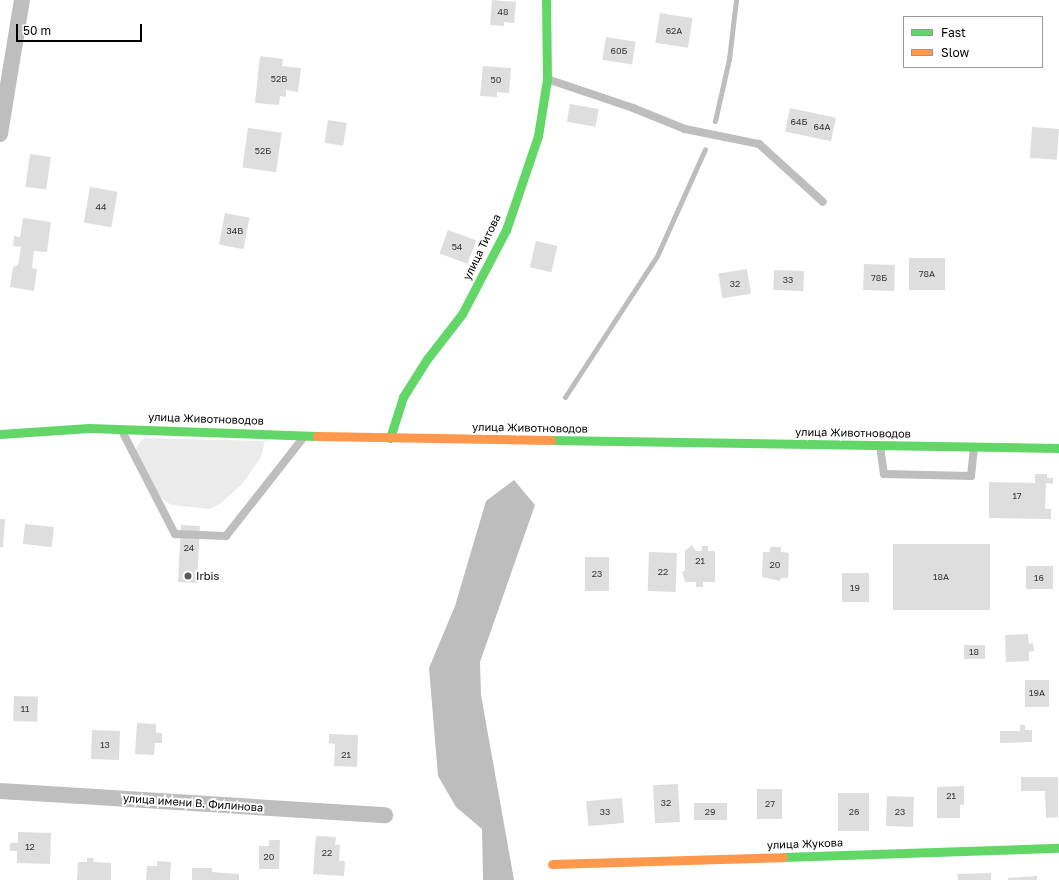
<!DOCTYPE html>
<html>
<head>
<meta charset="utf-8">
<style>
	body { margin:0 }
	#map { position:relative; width:1059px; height:880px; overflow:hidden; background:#fff; font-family:"Golos Text",sans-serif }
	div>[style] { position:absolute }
	.green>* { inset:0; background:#ebebeb }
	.water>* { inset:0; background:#bdbdbd }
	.stream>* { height:5px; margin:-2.5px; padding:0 2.5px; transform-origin:2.5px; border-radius:2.5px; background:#bdbdbd }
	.building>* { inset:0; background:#dedede; transform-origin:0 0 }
	.lane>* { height:8px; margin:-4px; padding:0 4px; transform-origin:4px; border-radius:4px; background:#bebebe }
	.street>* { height:16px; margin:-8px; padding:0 8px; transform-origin:8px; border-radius:8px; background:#bebebe }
	.fast>* { height:9px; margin:-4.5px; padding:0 4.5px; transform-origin:4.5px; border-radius:4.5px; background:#63d668 }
	.slow>* { height:9px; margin:-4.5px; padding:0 4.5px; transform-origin:4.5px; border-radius:4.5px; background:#ff974d }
	.dots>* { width:11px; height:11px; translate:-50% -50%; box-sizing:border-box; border:2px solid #fff; border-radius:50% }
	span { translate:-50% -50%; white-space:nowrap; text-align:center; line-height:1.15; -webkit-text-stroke:4px #fff; paint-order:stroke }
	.number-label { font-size:9px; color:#383838 }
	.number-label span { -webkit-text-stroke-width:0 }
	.street-label { font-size:11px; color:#000 }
	.poi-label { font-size:11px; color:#000 }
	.left { translate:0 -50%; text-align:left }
	.legend { position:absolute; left:903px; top:16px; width:140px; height:52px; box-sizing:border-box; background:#fff; border:1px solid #999; margin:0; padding:5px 7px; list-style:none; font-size:12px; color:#000 }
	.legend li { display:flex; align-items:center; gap:8px; height:20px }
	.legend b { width:20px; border:1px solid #999 }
	.scale { position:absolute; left:16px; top:24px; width:126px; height:18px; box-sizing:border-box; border:2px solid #000; border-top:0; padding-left:5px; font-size:12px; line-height:14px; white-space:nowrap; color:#000; -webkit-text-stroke:3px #fff; paint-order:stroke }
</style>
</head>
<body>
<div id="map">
	<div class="green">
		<i style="clip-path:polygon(144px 438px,265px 441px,261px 457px,243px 483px,221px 503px,210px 509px,171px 505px,156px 494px,135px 455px,137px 446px)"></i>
	</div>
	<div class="water">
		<i style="clip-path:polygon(514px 480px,535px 505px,480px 662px,481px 695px,514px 880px,483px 880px,482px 829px,456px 807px,438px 776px,429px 668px,455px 606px,486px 501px)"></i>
	</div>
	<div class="stream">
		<i style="left:715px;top:121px;width:64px;rotate:-77.3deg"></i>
		<i style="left:729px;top:59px;width:59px;rotate:-83.2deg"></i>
		<i style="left:565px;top:397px;width:168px;rotate:-56.9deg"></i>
		<i style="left:657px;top:256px;width:117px;rotate:-65.8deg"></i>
	</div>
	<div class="building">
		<i style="clip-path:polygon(492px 0,516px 2px,514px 23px,504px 22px,504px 26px,490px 25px)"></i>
		<i style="left:660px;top:13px;width:33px;height:30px;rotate:9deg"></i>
		<i style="left:606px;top:37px;width:30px;height:23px;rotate:9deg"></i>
		<i style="clip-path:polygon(260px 56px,283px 59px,282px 66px,301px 68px,298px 92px,286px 90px,286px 97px,280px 96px,279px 105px,255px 103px)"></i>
		<i style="clip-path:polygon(483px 66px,511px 68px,509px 93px,497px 92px,497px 97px,480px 96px)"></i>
		<i style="left:570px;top:104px;width:29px;height:18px;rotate:10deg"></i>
		<i style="left:790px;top:108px;width:47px;height:24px;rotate:12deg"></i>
		<i style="left:328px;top:120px;width:19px;height:23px;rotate:9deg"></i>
		<i style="left:1032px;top:127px;width:27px;height:31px;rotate:4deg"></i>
		<i style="left:248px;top:128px;width:34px;height:40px;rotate:8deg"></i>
		<i style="left:30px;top:154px;width:21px;height:33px;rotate:8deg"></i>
		<i style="left:90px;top:187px;width:28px;height:36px;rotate:10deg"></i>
		<i style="left:225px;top:213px;width:25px;height:32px;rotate:11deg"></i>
		<i style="clip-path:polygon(23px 218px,51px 222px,47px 252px,34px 251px,32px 268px,37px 269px,34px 291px,10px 287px,13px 267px,18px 265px,21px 247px,13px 246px,14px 236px,20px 237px)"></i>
		<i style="left:448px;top:230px;width:30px;height:25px;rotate:20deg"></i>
		<i style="left:536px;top:241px;width:22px;height:27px;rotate:13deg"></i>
		<i style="left:909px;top:258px;width:36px;height:32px"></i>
		<i style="left:864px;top:264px;width:31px;height:26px;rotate:2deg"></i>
		<i style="left:747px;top:269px;width:25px;height:29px;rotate:81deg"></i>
		<i style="left:774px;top:270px;width:30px;height:20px;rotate:2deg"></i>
		<i style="clip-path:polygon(1035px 474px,1047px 474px,1047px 478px,1053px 478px,1053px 484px,1046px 483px,1045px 509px,1051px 509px,1051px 519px,989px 518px,989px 482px,1035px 483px)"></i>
		<i style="clip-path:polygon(0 519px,5px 519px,3px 547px,0 547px)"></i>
		<i style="left:25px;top:524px;width:29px;height:20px;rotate:6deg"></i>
		<i style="left:181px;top:525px;width:19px;height:57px;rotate:3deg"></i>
		<i style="left:893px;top:544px;width:97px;height:66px"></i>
		<i style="clip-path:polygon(692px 545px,696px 551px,702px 551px,702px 546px,708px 546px,708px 551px,715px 551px,715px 582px,703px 582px,703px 587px,696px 587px,696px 582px,685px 582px,682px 572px,685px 570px,685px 551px)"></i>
		<i style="clip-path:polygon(770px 547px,781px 547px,781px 552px,789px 553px,788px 578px,781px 578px,780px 581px,762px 577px,763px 552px,770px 552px)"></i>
		<i style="left:649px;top:552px;width:28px;height:39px;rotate:2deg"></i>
		<i style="left:585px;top:557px;width:24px;height:34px"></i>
		<i style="left:1026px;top:566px;width:27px;height:23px"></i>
		<i style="left:842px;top:573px;width:27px;height:29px"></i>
		<i style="clip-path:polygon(1028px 634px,1029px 644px,1033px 643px,1034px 651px,1029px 652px,1029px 661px,1006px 662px,1005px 635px)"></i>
		<i style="left:964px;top:645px;width:21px;height:14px"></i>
		<i style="left:1025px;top:680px;width:24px;height:27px"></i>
		<i style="left:14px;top:696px;width:24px;height:25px;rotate:2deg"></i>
		<i style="clip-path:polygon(137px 723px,156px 724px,156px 733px,162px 733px,162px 743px,155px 743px,154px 755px,135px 754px)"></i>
		<i style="clip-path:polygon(1020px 725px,1025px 725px,1025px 730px,1032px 730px,1032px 742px,1000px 743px,1000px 731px,1020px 731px)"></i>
		<i style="left:92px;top:730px;width:28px;height:29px;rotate:2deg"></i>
		<i style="clip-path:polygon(329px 734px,358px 735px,357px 767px,334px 766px,335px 744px,329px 743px)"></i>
		<i style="clip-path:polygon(1021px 777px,1058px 777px,1058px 817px,1046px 818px,1045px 791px,1021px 791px)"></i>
		<i style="left:678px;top:784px;width:38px;height:25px;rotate:87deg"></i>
		<i style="clip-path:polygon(964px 786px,964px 805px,960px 805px,960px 818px,937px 818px,937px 787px)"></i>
		<i style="left:757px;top:789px;width:25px;height:30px"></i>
		<i style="left:838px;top:793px;width:31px;height:38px"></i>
		<i style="left:887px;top:796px;width:27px;height:30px;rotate:2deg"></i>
		<i style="left:622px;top:798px;width:25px;height:36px;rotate:85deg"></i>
		<i style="left:694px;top:803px;width:33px;height:17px"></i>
		<i style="clip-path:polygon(18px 832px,51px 833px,50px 864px,17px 863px,17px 851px,10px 851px,10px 843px,18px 843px)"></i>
		<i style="clip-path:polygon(316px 836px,336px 837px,335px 845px,340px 845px,339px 861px,345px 861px,344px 876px,313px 874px)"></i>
		<i style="clip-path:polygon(269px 840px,280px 840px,279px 869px,259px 869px,259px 846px,269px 846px)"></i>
		<i style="clip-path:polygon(87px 858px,94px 858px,93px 862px,111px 863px,111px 880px,77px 880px,78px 862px,87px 862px)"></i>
		<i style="clip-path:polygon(157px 861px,171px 862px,170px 880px,146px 880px,147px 866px,157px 866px)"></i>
		<i style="clip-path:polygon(192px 868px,212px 868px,212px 872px,239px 874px,239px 880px,192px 880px)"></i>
		<i style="clip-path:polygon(991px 873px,991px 880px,958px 880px,957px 874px)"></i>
		<i style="clip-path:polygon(1037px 876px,1037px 880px,1008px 880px,1008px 878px)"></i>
	</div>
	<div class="lane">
		<i style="left:547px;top:79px;width:91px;rotate:18.6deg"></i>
		<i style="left:633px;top:108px;width:56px;rotate:22deg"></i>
		<i style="left:685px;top:129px;width:76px;rotate:11.5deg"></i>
		<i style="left:759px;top:144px;width:86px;rotate:42.2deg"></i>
		<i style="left:122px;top:431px;width:116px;rotate:62.8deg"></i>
		<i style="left:175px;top:534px;width:51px;rotate:2.2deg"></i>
		<i style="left:226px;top:536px;width:126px;rotate:-51.8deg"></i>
		<i style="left:880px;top:446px;width:28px;rotate:82deg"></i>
		<i style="left:884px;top:474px;width:87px;rotate:1.3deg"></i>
		<i style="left:971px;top:476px;width:29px;rotate:-84deg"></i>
	</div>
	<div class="street">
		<i style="left:0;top:134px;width:136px;rotate:-80.7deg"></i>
		<i style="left:0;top:791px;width:386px;rotate:3.6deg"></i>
	</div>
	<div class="fast">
		<i style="left:0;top:434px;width:89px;rotate:-3.9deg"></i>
		<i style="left:89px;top:428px;width:228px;rotate:2deg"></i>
		<i style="left:390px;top:438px;width:43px;rotate:-72.4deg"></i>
		<i style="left:403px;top:397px;width:45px;rotate:-57.7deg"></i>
		<i style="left:427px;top:359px;width:57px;rotate:-52.1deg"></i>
		<i style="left:462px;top:314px;width:95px;rotate:-62.4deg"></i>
		<i style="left:506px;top:230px;width:99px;rotate:-71.2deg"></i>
		<i style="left:538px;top:136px;width:58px;rotate:-81deg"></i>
		<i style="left:547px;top:79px;width:79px;rotate:-90.7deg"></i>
		<i style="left:551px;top:440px;width:508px;rotate:0.9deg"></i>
		<i style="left:783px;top:857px;width:276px;rotate:-1.9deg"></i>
	</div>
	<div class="slow">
		<i style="left:317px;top:436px;width:234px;rotate:1deg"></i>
		<i style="left:552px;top:864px;width:231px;rotate:-1.7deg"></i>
	</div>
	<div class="dots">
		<i style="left:188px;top:576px;background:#595959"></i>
	</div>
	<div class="number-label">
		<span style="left:503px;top:12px">48</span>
		<span style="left:674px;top:31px">62А</span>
		<span style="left:619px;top:51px">60Б</span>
		<span style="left:279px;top:79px">52В</span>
		<span style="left:496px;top:80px">50</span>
		<span style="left:799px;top:122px">64Б</span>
		<span style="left:822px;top:127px">64А</span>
		<span style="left:263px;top:151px">52Б</span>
		<span style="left:101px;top:207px">44</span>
		<span style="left:235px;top:231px">34В</span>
		<span style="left:457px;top:247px">54</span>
		<span style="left:927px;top:274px">78А</span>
		<span style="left:879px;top:278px">78Б</span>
		<span style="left:788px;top:280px">33</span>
		<span style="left:735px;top:284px">32</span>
		<span style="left:1017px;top:496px">17</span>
		<span style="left:189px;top:548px">24</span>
		<span style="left:700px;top:561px">21</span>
		<span style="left:775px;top:565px">20</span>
		<span style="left:663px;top:572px">22</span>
		<span style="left:597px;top:574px">23</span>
		<span style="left:941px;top:577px">18А</span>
		<span style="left:1039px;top:578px">16</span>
		<span style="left:855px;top:588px">19</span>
		<span style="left:974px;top:652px">18</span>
		<span style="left:1037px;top:693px">19А</span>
		<span style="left:25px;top:709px">11</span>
		<span style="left:105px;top:745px">13</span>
		<span style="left:346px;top:755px">21</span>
		<span style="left:951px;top:796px">21</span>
		<span style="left:666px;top:803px">32</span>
		<span style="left:770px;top:804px">27</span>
		<span style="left:605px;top:812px">33</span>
		<span style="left:710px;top:812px">29</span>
		<span style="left:854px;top:812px">26</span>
		<span style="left:900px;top:812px">23</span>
		<span style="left:30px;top:847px">12</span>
		<span style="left:327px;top:853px">22</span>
		<span style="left:269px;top:857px">20</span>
	</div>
	<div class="street-label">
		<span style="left:482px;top:247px;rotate:-64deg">улица Титова</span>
		<span style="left:206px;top:419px;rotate:2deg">улица Животноводов</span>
		<span style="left:530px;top:428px;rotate:1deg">улица Животноводов</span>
		<span style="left:853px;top:433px;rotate:1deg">улица Животноводов</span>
		<span style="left:193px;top:803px;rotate:4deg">улица имени В. Филинова</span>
		<span style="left:805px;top:844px;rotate:-2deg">улица Жукова</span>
	</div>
	<div class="poi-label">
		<span class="left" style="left:196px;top:576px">Irbis</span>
	</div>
	<ul class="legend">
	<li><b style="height:5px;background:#63d668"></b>Fast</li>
	<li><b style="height:5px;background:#ff974d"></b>Slow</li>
	</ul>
	<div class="scale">50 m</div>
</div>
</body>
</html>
